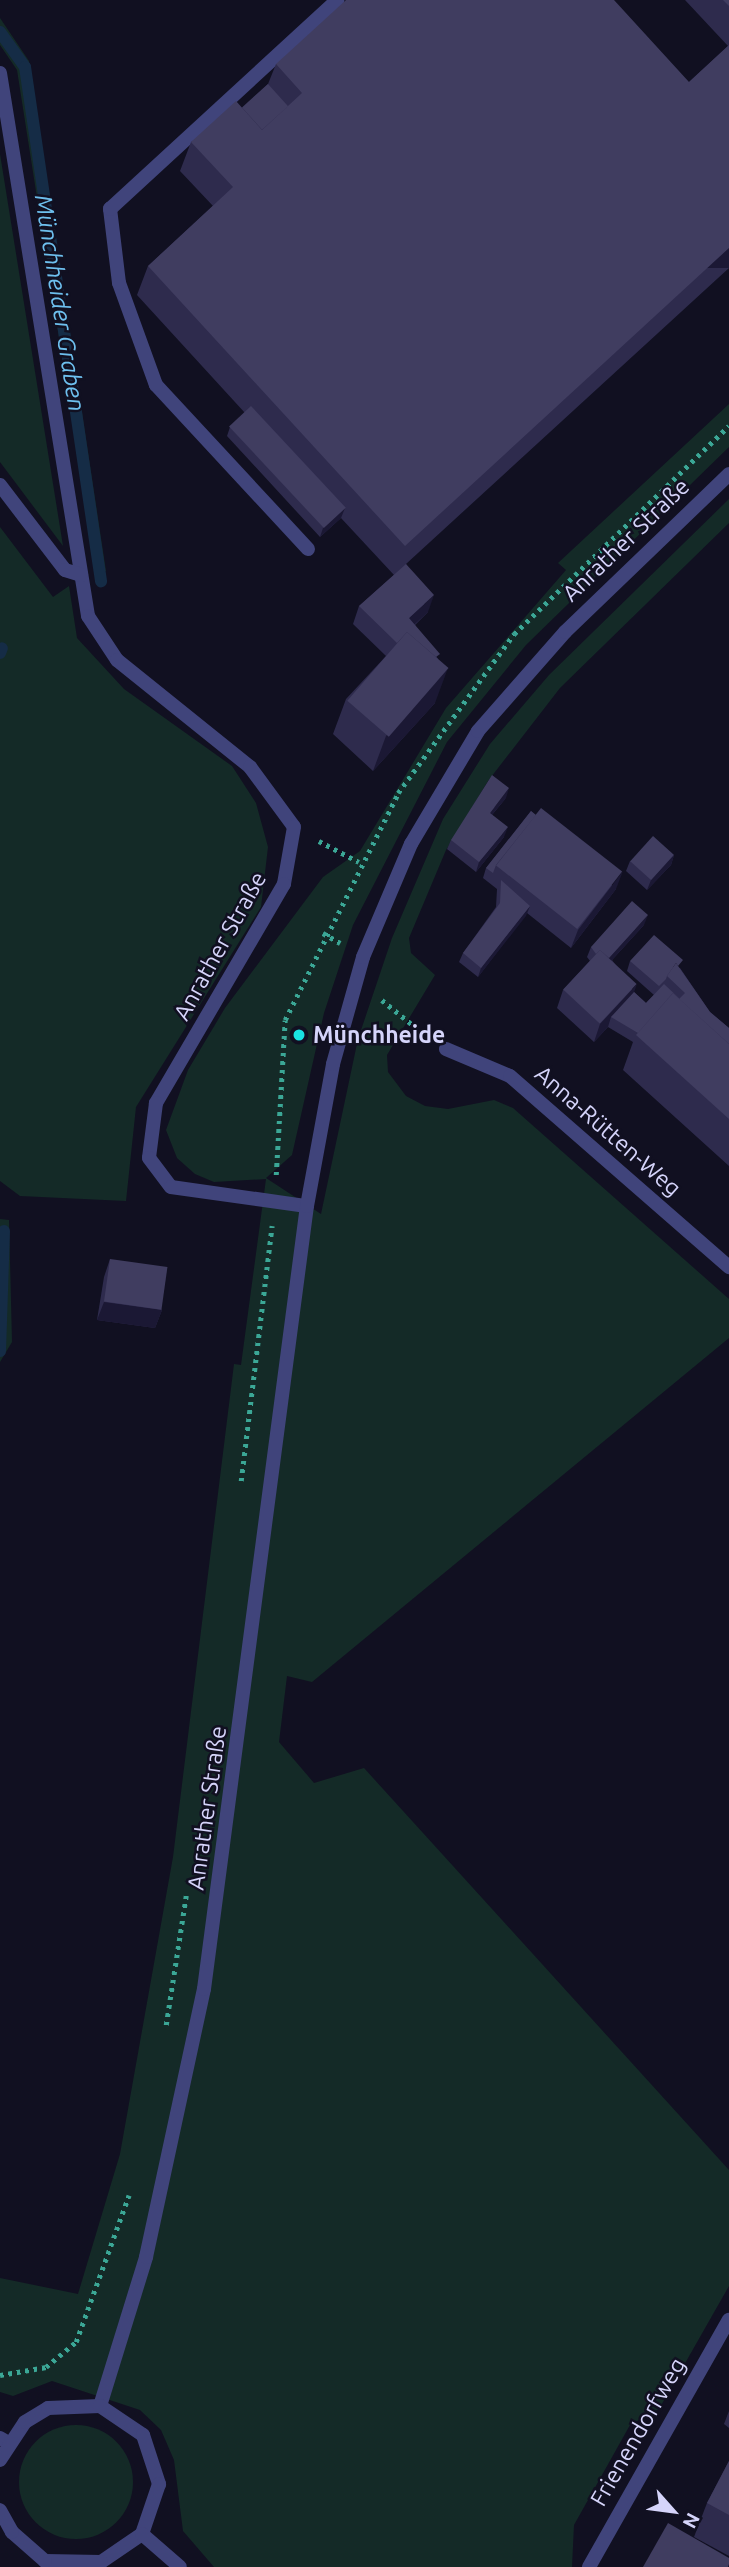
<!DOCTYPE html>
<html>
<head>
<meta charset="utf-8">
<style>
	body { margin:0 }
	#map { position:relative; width:729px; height:2567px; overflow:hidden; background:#111021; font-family:Ubuntu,sans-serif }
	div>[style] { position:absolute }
	.green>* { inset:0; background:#142a27 }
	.round { border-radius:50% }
	.stream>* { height:12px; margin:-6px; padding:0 6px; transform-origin:6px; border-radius:6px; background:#152c46 }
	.path>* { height:4.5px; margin-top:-2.25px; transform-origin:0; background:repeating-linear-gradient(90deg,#3ba796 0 3.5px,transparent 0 8.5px) }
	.service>* { height:14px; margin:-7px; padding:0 7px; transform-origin:7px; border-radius:7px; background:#40447b }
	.minor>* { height:14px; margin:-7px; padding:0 7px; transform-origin:7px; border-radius:7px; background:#40447b }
	.tertiary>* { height:14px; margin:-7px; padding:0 7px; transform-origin:7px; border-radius:7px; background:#40447b }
	.wall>* { inset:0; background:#2e2b4d }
	.shaded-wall>* { inset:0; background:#1b1834; transform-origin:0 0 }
	.building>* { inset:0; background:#403d60; transform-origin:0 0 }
	.dots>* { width:19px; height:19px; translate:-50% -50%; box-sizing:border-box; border:4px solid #111021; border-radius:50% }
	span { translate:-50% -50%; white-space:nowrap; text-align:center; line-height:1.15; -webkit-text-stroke:5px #111021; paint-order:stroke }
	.street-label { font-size:23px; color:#d5d4fa }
	.poi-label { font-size:23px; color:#d5d4fa; font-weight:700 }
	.left { translate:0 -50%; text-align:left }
	.water-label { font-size:24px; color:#6ec0ef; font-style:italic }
	.north { position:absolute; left:638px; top:2476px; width:70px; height:70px; -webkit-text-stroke:5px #111021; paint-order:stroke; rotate:118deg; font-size:19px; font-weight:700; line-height:28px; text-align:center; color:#d5d4fa }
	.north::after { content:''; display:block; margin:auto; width:24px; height:32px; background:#d5d4fa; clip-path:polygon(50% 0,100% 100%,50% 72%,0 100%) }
</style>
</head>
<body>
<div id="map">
	<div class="green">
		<i style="clip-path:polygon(0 18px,29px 61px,106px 571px,96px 574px,17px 70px,0 45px)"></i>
		<i style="clip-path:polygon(0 154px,63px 546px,0 462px)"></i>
		<i style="clip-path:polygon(729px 404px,729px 447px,526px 645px,447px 742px,353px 925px,324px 1013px,292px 1155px,266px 1178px,321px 1214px,358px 1039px,392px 938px,443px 819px,490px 744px,549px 675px,729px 499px,729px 523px,560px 688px,488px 781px,446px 850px,409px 938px,411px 953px,435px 975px,387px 1055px,388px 1072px,406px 1096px,425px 1106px,448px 1109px,494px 1100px,513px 1108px,729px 1299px,729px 1338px,312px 1682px,287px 1676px,279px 1742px,314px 1783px,364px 1768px,729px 2170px,729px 2286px,659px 2409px,630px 2425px,574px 2525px,572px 2567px,214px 2567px,183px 2531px,174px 2460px,161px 2430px,140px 2410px,52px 2381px,13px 2396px,0 2392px,0 2278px,78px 2294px,120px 2154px,173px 1857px,234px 1364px,241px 1365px,266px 1179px,214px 1182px,195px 1174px,177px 1158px,166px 1130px,188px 1070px,225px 1008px,323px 877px,360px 851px,446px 708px,566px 570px,558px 563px)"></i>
		<i style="clip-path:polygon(0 527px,53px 597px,69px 586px,77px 638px,124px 689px,232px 766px,256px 803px,268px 847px,261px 907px,136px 1107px,126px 1201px,20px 1196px,0 1181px)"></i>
		<i style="clip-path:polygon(0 1219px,9px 1220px,12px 1342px,0 1362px)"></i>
		<i class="round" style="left:19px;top:2425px;width:114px;height:114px"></i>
	</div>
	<div class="stream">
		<i style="left:0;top:32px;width:43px;rotate:54.5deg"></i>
		<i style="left:25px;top:67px;width:520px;rotate:81.59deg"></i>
		<i style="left:0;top:653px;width:5px;rotate:-68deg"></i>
		<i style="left:0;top:1351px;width:120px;rotate:-88.1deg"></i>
	</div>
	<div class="path">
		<i style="left:319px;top:841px;width:45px;rotate:27.7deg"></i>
		<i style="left:323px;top:933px;width:20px;rotate:30deg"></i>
		<i style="left:382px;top:1000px;width:55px;rotate:39.1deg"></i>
		<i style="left:276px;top:1175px;width:155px;rotate:-86.7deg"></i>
		<i style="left:285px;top:1020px;width:254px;rotate:-63.5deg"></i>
		<i style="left:398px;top:793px;width:197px;rotate:-53.9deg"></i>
		<i style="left:514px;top:634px;width:299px;rotate:-44.1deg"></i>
		<i style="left:241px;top:1481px;width:257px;rotate:-83.1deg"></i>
		<i style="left:166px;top:2025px;width:131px;rotate:-81.2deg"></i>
		<i style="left:0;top:2375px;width:47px;rotate:-9.9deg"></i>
		<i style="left:46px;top:2367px;width:39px;rotate:-40deg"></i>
		<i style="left:76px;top:2342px;width:156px;rotate:-70.2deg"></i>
	</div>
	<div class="service">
		<i style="left:308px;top:549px;width:224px;rotate:-132.8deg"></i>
		<i style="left:156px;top:385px;width:109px;rotate:-109.9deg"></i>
		<i style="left:119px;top:283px;width:75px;rotate:-96.9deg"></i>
		<i style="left:110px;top:209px;width:309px;rotate:-42.6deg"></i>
	</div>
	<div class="minor">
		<i style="left:0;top:73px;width:550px;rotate:80.79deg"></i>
		<i style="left:88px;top:616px;width:53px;rotate:56.6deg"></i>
		<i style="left:117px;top:660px;width:171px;rotate:38.8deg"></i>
		<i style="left:250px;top:767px;width:74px;rotate:53.7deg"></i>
		<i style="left:294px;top:827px;width:58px;rotate:100deg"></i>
		<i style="left:284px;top:884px;width:254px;rotate:120.3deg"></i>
		<i style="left:156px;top:1103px;width:55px;rotate:97.3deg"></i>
		<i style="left:149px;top:1158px;width:36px;rotate:53deg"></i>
		<i style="left:171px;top:1187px;width:137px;rotate:8deg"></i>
		<i style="left:0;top:485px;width:107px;rotate:52.6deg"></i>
		<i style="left:65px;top:570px;width:17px;rotate:17deg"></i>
		<i style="left:446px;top:1049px;width:69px;rotate:22.9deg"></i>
		<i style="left:510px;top:1076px;width:291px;rotate:41.1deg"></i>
		<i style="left:0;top:2438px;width:8px;rotate:30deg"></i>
		<i style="left:589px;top:2567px;width:284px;rotate:-60.5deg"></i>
	</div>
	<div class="tertiary">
		<i style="left:100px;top:2406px;width:156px;rotate:-72.8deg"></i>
		<i style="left:146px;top:2257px;width:274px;rotate:-77.8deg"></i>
		<i style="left:204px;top:1989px;width:790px;rotate:-82.51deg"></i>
		<i style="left:307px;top:1206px;width:144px;rotate:-79.6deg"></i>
		<i style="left:333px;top:1064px;width:111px;rotate:-74.3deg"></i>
		<i style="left:363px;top:957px;width:123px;rotate:-67deg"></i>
		<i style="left:411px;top:844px;width:131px;rotate:-59.3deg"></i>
		<i style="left:478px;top:731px;width:132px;rotate:-48.7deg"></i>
		<i style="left:565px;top:632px;width:228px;rotate:-43.9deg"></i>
		<i style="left:0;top:2460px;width:45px;rotate:-56.7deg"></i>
		<i style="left:25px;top:2422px;width:27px;rotate:-31deg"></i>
		<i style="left:48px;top:2408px;width:52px;rotate:-2.2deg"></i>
		<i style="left:100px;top:2406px;width:52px;rotate:34deg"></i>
		<i style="left:143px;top:2435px;width:52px;rotate:71.9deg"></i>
		<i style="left:159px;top:2484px;width:53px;rotate:108.8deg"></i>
		<i style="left:142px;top:2534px;width:50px;rotate:145.7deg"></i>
		<i style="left:101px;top:2562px;width:56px;rotate:-179deg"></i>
		<i style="left:45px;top:2561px;width:44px;rotate:-138.7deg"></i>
		<i style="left:12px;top:2532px;width:25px;rotate:-119deg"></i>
		<i style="left:142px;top:2534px;width:50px;rotate:41deg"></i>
	</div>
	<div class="wall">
		<i style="clip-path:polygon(685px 0,729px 0,729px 268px,406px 564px,428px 612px,415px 625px,438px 659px,435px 703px,373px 771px,333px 734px,346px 699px,386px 656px,353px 624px,359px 606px,394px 575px,341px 518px,320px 537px,227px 436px,230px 427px,245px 413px,137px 295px,148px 266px,213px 206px,180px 171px,191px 142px,242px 108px,268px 84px,276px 64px,689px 82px,728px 46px)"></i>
		<i style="clip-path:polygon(506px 798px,492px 815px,504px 837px,476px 872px,447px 849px,451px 840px)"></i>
		<i style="clip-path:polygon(531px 811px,616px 889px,571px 948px,527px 913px,478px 977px,459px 962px,463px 953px,496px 907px,497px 889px,483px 878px,486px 868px)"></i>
		<i style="clip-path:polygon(674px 855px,671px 865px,647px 890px,626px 871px,630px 861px)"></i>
		<i style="clip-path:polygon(644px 925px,612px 960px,634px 992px,646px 1003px,654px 995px,627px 971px,630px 961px,680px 968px,710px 1012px,729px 1028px,729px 1166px,623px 1070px,633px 1042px,608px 1027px,594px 1042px,557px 1008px,563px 990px,590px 961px,587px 957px,591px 947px)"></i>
		<i style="clip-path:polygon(110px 1259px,162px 1310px,155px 1328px,97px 1320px,104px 1277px)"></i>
		<i style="clip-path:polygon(729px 2411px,729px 2428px,724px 2424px)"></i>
		<i style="clip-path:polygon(729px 2461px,729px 2556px,694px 2537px,707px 2503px)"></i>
	</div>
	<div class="shaded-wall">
		<i style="left:729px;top:248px;width:20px;height:440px;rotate:90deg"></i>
		<i style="clip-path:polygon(345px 508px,341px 518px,320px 537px,323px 528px)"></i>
		<i style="clip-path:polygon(434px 595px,428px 612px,402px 636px,409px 618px)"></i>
		<i style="clip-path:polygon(448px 668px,435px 703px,373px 771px,386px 736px)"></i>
		<i style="clip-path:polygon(509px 788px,506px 798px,486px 822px,490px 813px)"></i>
		<i style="clip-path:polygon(508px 827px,504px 837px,476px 872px,479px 862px)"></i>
		<i style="clip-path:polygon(674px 855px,671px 865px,647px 890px,651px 880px)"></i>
		<i style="clip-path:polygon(623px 871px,616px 889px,571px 948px,578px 930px)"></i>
		<i style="clip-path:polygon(530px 906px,526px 916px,478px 977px,481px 968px)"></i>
		<i style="clip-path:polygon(648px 915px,644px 925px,600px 973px,603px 964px)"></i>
		<i style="clip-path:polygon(637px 984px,631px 1001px,611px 1017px,608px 1027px,594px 1042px,600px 1024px)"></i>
		<i style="clip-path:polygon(104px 1302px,162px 1310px,155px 1328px,97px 1320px)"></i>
	</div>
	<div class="building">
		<i style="clip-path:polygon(346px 0,614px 0,689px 82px,729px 45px,729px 248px,405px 546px,148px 266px,233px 187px,191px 142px,236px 101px,262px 130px,302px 93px,276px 64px)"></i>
		<i style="clip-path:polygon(723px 0,729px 0,729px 6px)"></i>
		<i style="left:268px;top:84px;width:30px;height:35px;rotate:48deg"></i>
		<i style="left:251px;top:406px;width:139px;height:30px;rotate:47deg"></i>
		<i style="clip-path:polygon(406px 564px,434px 595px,409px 618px,440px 654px,436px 657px,407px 632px,397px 643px,359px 606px)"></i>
		<i style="left:407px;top:632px;width:55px;height:91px;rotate:41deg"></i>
		<i style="clip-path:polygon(492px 775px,509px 788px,490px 813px,508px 827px,479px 862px,451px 840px)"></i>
		<i style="left:541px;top:808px;width:103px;height:73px;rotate:38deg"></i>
		<i style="clip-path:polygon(531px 811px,536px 815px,496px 865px,493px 873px,486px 868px)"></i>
		<i style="left:653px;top:836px;width:28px;height:34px;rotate:42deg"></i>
		<i style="clip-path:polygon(501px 880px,530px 906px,481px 968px,463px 953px,500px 903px)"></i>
		<i style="clip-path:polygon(632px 901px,648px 915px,609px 958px,600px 950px,596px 954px,591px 947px)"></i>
		<i style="clip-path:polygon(654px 935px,683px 960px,678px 966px,676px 963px,667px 976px,666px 979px,659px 986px,630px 961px)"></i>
		<i style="left:600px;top:950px;width:50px;height:54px;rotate:43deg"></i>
		<i style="clip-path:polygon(676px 963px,710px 1012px,729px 1028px,729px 1044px,679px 999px,685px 993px,667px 976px)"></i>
		<i style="clip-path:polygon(664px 984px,680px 999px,673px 993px,638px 1033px,611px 1017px,634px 992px,646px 1003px)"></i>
		<i style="clip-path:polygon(673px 993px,729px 1044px,729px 1119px,636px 1035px)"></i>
		<i style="left:110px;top:1259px;width:58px;height:43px;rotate:8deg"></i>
		<i style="clip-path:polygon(729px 2461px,729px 2515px,707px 2503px)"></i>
		<i style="clip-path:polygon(668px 2523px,729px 2558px,729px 2564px,728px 2567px,643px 2567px)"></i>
	</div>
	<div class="dots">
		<i style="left:299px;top:1035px;background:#19e2e2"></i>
	</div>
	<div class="street-label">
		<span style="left:626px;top:540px;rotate:-44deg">Anrather Straße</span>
		<span style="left:220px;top:946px;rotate:-61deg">Anrather Straße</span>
		<span style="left:608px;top:1131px;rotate:41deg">Anna-Rütten-Weg</span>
		<span style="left:207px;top:1808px;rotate:-82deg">Anrather Straße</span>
		<span style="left:638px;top:2432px;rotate:-60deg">Frienendorfweg</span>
	</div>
	<div class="poi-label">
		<span class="left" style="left:313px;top:1035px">Münchheide</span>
	</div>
	<div class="water-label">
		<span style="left:60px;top:303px;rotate:81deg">Münchheider Graben</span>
	</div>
	<div class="north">N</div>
</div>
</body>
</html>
